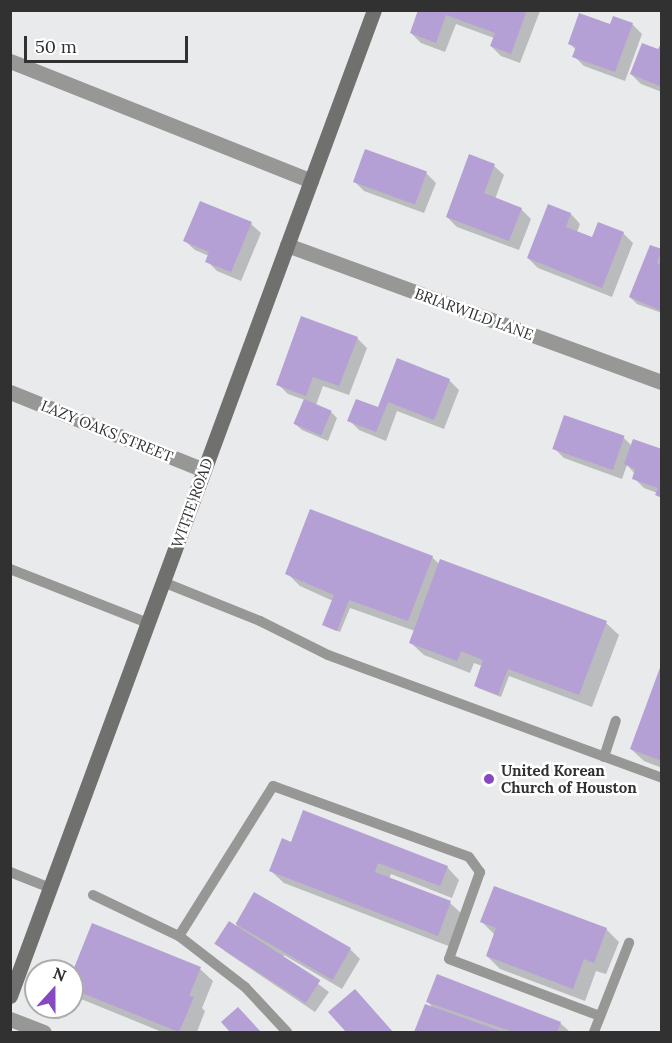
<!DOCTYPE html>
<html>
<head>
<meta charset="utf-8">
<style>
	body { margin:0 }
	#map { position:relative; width:672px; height:1043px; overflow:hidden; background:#e9eaec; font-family:Lora,serif }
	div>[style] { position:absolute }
	.shadow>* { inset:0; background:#0003 }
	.building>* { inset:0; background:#b4a0d4; transform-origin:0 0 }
	.lane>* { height:10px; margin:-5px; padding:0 5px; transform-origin:5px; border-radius:5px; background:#979796 }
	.street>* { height:15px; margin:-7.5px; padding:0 7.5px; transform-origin:7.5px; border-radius:7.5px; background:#979796 }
	.secondary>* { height:15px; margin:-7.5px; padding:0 7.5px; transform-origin:7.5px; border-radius:7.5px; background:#70706e }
	.dots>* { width:16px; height:16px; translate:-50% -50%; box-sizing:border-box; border:3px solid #fff; border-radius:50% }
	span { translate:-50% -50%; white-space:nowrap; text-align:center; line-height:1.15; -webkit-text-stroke:5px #fff; paint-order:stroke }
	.street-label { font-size:15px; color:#313132 }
	.poi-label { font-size:15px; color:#313132; font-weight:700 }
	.left { translate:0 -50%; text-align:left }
	.frame { position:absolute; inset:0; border:12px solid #313132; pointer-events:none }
	.north { position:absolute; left:24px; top:959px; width:60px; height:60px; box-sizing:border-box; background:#fff; border:2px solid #adadad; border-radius:50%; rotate:21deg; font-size:16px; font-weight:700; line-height:24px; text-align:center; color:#313132 }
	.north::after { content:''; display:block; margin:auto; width:21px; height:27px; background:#8749bf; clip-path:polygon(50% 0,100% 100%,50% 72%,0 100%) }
	.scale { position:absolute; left:24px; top:36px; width:164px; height:27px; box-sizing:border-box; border:3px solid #313132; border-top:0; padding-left:8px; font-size:18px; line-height:21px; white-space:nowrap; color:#313132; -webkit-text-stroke:4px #fff; paint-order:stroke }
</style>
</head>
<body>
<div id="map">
	<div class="shadow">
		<i style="clip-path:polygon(420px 10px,539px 10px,540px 11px,520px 63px,501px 56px,491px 46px,494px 38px,456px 24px,445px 52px,421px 43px,411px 33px)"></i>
		<i style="clip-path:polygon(632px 24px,642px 34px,625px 81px,584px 66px,574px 56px,576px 50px,570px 44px,611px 26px)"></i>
		<i style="clip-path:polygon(662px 46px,662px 92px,641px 84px,631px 74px,659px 51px)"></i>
		<i style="clip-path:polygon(494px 166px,504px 175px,495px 199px,521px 209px,531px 219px,519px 250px,457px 227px,447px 217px)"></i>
		<i style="clip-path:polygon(426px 173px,436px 183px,424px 213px,364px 191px,354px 181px)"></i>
		<i style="clip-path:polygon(549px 206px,571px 214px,580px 224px,577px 232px,593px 238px,623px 233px,633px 243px,612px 297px,538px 268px,528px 258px)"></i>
		<i style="clip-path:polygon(251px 224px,261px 233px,241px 281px,217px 271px,207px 261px,209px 256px,195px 250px,185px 241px)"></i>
		<i style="clip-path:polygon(651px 246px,662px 251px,662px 313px,637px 304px,630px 297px)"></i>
		<i style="clip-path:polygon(357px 338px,367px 348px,349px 395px,323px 386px,316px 405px,331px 412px,337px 418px,328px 441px,302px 430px,295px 424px,305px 400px,288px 394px,278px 384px)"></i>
		<i style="clip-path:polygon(398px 359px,449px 380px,459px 390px,444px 429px,397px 411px,386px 441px,359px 430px,349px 420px,379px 409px)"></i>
		<i style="clip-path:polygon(623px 437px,632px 446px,662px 451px,662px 500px,657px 493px,644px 488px,634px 478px,635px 474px,627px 465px,622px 479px,564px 458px,554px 448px)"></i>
		<i style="clip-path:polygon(432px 557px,440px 565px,606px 623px,619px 635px,592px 707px,509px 676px,501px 697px,478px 688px,475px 685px,482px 666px,474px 663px,470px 673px,424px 655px,411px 643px,415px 631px,350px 608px,340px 632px,327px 627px,324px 624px,333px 601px,300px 586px,287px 573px)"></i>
		<i style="clip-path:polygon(662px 669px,662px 768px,644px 761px,631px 749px)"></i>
		<i style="clip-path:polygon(292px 844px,447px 867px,459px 880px,452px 898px,391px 874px,389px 879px,450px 903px,463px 915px,451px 947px,284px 883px,271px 871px)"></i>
		<i style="clip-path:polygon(255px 894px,350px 949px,360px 959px,342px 989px,284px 955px,283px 958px,329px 992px,315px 1012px,226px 952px,216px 943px,236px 927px)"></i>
		<i style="clip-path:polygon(482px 922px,606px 929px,619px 942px,606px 974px,596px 971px,585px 1001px,500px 969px,487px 956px,495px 935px)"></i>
		<i style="clip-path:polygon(200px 969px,213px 981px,202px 1008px,205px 1011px,197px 1032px,162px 1032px,81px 999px,72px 991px,72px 977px)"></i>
		<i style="clip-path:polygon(365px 1001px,392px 1032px,348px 1032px,330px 1013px)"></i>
		<i style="clip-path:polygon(428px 1002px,560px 1023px,570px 1032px,416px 1032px,426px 1006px,434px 1009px)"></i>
	</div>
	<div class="building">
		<i style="clip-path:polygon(418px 10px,527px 10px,511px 54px,490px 46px,495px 33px,446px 15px,436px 43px,410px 33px)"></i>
		<i style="clip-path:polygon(579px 13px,610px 24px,613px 16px,633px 23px,615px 72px,572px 57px,576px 47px,568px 44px)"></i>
		<i style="clip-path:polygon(662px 42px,662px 87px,630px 74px,642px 43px,658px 49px)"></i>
		<i style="left:365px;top:149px;width:66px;height:35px;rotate:20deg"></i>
		<i style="clip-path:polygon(469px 154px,495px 164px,484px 193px,522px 208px,509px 241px,446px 217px)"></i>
		<i style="clip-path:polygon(200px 201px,252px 222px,231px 272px,205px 262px,209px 252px,183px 241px)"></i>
		<i style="clip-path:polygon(548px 204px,571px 213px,566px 227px,592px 237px,598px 222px,624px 232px,602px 288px,527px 258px)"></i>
		<i style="clip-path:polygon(650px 245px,662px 249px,657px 263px,662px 265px,662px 311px,629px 297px)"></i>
		<i style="clip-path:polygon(301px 316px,358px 337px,339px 386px,313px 377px,306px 396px,276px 385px)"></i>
		<i style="clip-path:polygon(397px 358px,450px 379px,434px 420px,388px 402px,376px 432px,347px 421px,356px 399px,378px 407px)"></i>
		<i style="left:304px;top:399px;width:30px;height:27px;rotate:23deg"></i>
		<i style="left:564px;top:415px;width:64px;height:36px;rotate:19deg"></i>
		<i style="clip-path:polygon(633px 439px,662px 449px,662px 498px,655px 495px,658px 488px,632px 479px,635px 469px,624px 464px)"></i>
		<i style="clip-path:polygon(310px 509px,433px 556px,408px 621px,349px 600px,337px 631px,322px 625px,334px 595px,285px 574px)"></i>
		<i style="clip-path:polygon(440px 559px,607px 621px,579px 695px,508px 669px,498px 695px,474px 686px,483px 660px,461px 651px,457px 661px,409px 643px)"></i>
		<i style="clip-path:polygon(661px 665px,662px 665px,662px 761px,630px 749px)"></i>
		<i style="clip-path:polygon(303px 810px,448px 866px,440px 886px,378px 863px,375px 872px,451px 901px,438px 936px,269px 871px,282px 838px,291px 842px)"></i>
		<i style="clip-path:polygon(494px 886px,607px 928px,594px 963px,584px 959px,573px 989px,486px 956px,496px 928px,480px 922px)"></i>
		<i style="left:254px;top:892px;width:112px;height:37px;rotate:30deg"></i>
		<i style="left:229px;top:921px;width:109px;height:27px;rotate:33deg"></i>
		<i style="clip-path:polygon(92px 923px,201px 967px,189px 996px,194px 997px,179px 1032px,72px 989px,72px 973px)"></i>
		<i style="clip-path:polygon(437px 974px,561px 1022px,557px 1032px,513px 1032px,426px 1002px)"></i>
		<i style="clip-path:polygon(355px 989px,393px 1032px,346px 1032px,328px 1012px)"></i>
		<i style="clip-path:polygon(425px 1004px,503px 1032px,414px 1032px)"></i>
		<i style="clip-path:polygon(238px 1007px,261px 1032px,230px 1032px,221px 1022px)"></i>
	</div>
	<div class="lane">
		<i style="left:10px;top:569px;width:148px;rotate:21.4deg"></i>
		<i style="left:163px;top:582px;width:105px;rotate:21.9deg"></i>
		<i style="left:260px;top:621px;width:76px;rotate:26.6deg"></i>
		<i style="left:328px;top:655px;width:356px;rotate:20.2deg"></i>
		<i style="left:604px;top:757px;width:38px;rotate:-72deg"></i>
		<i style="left:10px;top:872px;width:43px;rotate:21.8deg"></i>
		<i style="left:93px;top:895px;width:95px;rotate:25.5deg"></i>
		<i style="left:287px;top:1032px;width:62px;rotate:-133deg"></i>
		<i style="left:245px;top:987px;width:83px;rotate:-142.3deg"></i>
		<i style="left:179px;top:936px;width:177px;rotate:-57.9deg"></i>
		<i style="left:273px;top:786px;width:208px;rotate:19.9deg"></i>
		<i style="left:469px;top:857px;width:19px;rotate:54deg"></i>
		<i style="left:480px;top:872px;width:92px;rotate:109.6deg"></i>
		<i style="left:449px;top:959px;width:161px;rotate:20.7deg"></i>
		<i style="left:594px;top:1032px;width:96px;rotate:-68.5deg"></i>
	</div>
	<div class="street">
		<i style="left:10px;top:61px;width:324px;rotate:21.7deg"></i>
		<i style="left:287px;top:245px;width:399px;rotate:20.1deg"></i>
		<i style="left:10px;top:392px;width:209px;rotate:21.9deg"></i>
		<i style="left:10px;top:1019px;width:36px;rotate:21deg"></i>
	</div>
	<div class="secondary">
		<i style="left:10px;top:996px;width:1051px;rotate:-69.74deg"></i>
	</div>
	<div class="dots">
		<i style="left:489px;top:779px;background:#8749bf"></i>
	</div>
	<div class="street-label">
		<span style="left:474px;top:314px;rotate:20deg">BRIARWILD LANE</span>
		<span style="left:107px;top:431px;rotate:22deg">LAZY OAKS STREET</span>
		<span style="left:192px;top:503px;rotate:-70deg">WITTE ROAD</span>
	</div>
	<div class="poi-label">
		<span class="left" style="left:501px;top:779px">United Korean<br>Church of Houston</span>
	</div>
	<div class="frame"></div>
	<div class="north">N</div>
	<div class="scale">50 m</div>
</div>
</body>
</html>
